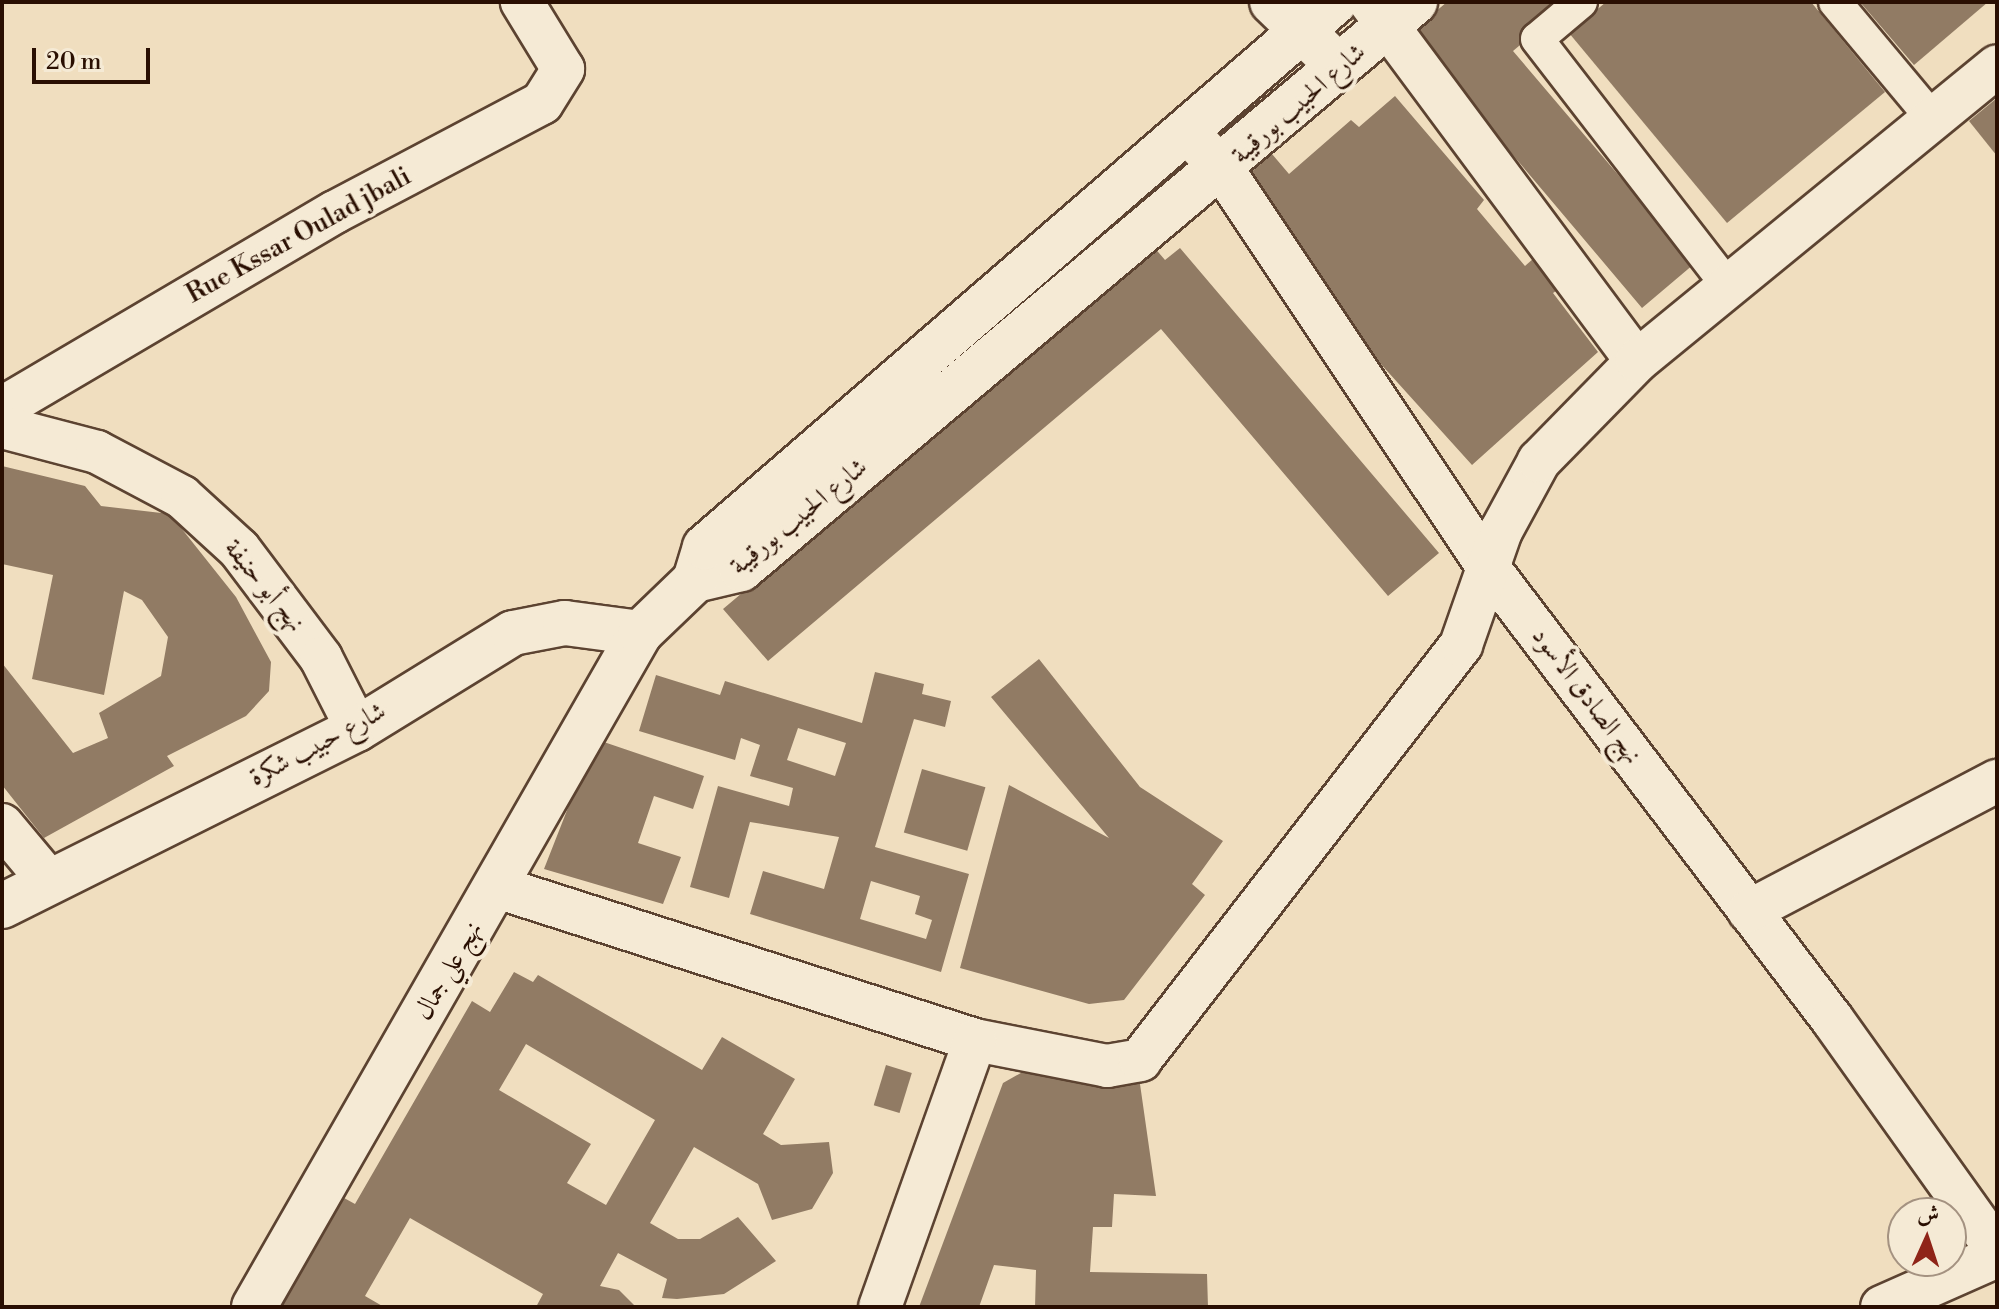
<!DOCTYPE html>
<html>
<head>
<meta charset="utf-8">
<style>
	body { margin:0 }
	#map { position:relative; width:1999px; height:1309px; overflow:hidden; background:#f0debf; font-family:"Libre Bodoni",Amiri,serif }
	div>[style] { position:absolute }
	.building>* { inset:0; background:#917b64; transform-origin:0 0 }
	.roads { filter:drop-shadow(2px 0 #5c4331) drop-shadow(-2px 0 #5c4331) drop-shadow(0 2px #5c4331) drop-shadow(0 -2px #5c4331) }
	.pedestrian>* { height:32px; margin:-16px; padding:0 16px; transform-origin:16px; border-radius:16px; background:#f5ead5 }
	.minor>* { height:42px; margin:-21px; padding:0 21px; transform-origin:21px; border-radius:21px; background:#f5ead5 }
	.tertiary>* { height:44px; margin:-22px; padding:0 22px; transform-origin:22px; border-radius:22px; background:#f5ead5 }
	span { translate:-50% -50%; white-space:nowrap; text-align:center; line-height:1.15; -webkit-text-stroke:8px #f5ead5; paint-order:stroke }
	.street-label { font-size:26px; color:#2a0f02 }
	.frame { position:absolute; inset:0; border:4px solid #2a0f02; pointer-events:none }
	.north { position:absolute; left:1887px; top:1197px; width:80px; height:80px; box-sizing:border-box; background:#f5ead5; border:2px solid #a49281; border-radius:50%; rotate:3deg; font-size:22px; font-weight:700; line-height:32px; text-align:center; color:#2a0f02 }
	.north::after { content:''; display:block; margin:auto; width:28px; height:36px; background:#8f2418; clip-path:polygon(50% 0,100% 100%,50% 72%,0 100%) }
	.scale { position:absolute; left:32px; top:48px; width:118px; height:36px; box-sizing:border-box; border:4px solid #2a0f02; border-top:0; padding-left:10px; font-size:24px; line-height:28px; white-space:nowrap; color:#2a0f02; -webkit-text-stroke:6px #f5ead5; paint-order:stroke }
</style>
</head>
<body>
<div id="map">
	<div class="building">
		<i style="clip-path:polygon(1447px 2px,1571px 2px,1513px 51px,1694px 264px,1642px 308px,1410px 33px)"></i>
		<i style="clip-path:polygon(1606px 2px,1811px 2px,1885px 92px,1727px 223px,1569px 33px)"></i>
		<i style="clip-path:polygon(1860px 2px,1988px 2px,1914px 65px)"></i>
		<i style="clip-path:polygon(1395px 96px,1484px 200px,1477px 209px,1525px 266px,1534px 258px,1559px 289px,1553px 293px,1598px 352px,1472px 465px,1379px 362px,1372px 365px,1225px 195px,1272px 154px,1289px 174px,1351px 120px,1359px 127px)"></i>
		<i style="clip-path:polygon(1997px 98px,1997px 156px,1969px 121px)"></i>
		<i style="clip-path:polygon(1153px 246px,1165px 260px,1180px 248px,1439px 553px,1388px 596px,1161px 329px,768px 661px,723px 609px)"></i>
		<i style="clip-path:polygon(2px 466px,85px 486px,101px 506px,170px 514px,236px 597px,271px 662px,269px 691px,246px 716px,167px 756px,174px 766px,44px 838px,2px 785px,2px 663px,73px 753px,108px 738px,99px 713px,161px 676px,168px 637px,142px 600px,124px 591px,104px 695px,32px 679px,53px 575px,2px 564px)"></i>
		<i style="clip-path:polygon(1039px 659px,1140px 787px,1223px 841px,1192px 884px,1205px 895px,1124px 1000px,1089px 1004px,960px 968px,1009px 785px,1109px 838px,991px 697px)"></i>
		<i style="clip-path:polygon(evenodd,875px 672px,924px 684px,922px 694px,951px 701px,945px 727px,914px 719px,875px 847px,969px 874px,941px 972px,750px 914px,763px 871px,824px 889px,839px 837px,750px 822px,729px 898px,690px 887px,718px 786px,789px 806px,793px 788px,750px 776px,760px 745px,741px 738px,735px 760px,639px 731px,656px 675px,720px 695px,725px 681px,862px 723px,875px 672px,798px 728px,846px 743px,835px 776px,787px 760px,798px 728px,875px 672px,871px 881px,920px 896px,915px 914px,932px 920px,926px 939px,860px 919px,871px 881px)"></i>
		<i style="clip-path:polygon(595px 739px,704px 776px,693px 809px,654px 796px,638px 843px,681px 857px,663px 904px,544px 869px)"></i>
		<i style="left:922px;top:769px;width:66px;height:66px;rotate:16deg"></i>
		<i style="clip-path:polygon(evenodd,514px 972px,533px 982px,538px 975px,702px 1070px,722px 1037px,795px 1079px,763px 1134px,781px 1145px,829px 1142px,833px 1173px,812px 1209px,772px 1220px,758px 1184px,694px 1147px,650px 1223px,678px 1239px,700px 1239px,738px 1217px,776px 1261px,724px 1294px,677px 1299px,662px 1298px,667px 1279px,618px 1253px,600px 1286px,619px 1290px,636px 1307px,536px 1307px,543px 1294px,410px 1218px,365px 1296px,384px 1307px,269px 1307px,335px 1193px,355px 1204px,472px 1001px,490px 1012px,514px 972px,526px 1044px,655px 1120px,606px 1205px,567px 1183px,591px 1144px,499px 1090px,526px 1044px)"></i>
		<i style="clip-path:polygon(1042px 1061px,1140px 1084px,1156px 1196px,1114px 1194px,1112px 1227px,1093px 1227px,1090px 1272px,1207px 1274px,1208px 1307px,1035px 1307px,1036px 1270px,994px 1265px,979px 1307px,919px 1307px,1003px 1083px)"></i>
		<i style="left:886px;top:1065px;width:27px;height:42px;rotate:17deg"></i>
	</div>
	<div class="roads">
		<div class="pedestrian">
			<i style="left:1581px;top:2px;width:57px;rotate:139.9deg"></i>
			<i style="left:1537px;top:39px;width:314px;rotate:52.3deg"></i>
			<i style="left:1835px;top:2px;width:153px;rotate:50.1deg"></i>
		</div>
		<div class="minor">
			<i style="left:1370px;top:2px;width:447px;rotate:53.4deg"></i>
			<i style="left:1189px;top:134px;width:50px;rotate:46.6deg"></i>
			<i style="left:1223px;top:170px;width:477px;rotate:56.3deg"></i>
			<i style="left:1488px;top:567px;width:568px;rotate:52.73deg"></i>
			<i style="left:1832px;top:1019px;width:284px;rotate:54.5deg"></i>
			<i style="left:2px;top:408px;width:386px;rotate:-30.5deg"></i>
			<i style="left:335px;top:212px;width:234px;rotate:-27.8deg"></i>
			<i style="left:542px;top:103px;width:40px;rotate:-58deg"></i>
			<i style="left:563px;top:69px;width:79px;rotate:-121.5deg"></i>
			<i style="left:2px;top:427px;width:98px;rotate:14.7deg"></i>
			<i style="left:97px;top:452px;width:96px;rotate:27.9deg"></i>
			<i style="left:182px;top:497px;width:77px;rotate:42.4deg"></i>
			<i style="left:239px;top:549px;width:136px;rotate:53deg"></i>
			<i style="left:321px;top:658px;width:80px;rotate:63.1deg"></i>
			<i style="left:2px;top:825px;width:72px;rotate:50.1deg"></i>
			<i style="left:497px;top:887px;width:502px;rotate:17.75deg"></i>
			<i style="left:975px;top:1040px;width:135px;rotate:11.1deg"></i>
			<i style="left:1107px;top:1066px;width:34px;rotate:-10deg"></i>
			<i style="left:1140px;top:1060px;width:525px;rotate:-52.28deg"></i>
			<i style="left:1461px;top:645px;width:121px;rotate:-70.7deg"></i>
			<i style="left:1501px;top:531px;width:80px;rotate:-61.5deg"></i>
			<i style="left:1539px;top:461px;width:140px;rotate:-45.6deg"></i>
			<i style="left:1637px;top:361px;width:465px;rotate:-39.3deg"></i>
			<i style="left:1749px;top:911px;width:280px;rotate:-27.7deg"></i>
			<i style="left:880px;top:1307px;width:283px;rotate:-70.4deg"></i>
			<i style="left:1882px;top:1307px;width:126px;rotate:-23.9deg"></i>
		</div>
		<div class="tertiary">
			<i style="left:1272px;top:2px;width:74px;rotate:43.9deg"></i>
			<i style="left:695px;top:580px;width:47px;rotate:-13.4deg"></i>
			<i style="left:741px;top:569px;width:881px;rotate:-40.07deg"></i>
			<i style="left:2px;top:906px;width:397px;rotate:-26.5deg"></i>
			<i style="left:357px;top:729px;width:183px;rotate:-31.6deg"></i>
			<i style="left:513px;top:633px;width:53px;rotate:-10.9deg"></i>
			<i style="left:565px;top:623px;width:76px;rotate:7.6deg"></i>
			<i style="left:254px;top:1307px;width:777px;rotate:-60.2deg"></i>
			<i style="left:640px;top:633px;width:76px;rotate:-43.9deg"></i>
			<i style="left:695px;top:580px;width:34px;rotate:-73deg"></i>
			<i style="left:705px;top:547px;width:833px;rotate:-40.86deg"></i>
		</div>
	</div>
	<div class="street-label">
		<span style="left:1299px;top:104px;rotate:-41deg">شارع الحبيب بورقيبة</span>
		<span style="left:299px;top:236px;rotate:-29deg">Rue Kssar Oulad jbali</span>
		<span style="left:799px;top:517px;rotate:-39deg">شارع الحبيب بورقيبة</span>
		<span style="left:264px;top:586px;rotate:51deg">نهج أبو حنيفة</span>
		<span style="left:1586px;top:696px;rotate:53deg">نهج الصادق الأسود</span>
		<span style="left:318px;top:745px;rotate:-28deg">شارع حبيب شكرة</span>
		<span style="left:449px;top:971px;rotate:-60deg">نهج علي جمال</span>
	</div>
	<div class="frame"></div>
	<div class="north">ش</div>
	<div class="scale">20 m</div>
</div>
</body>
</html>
